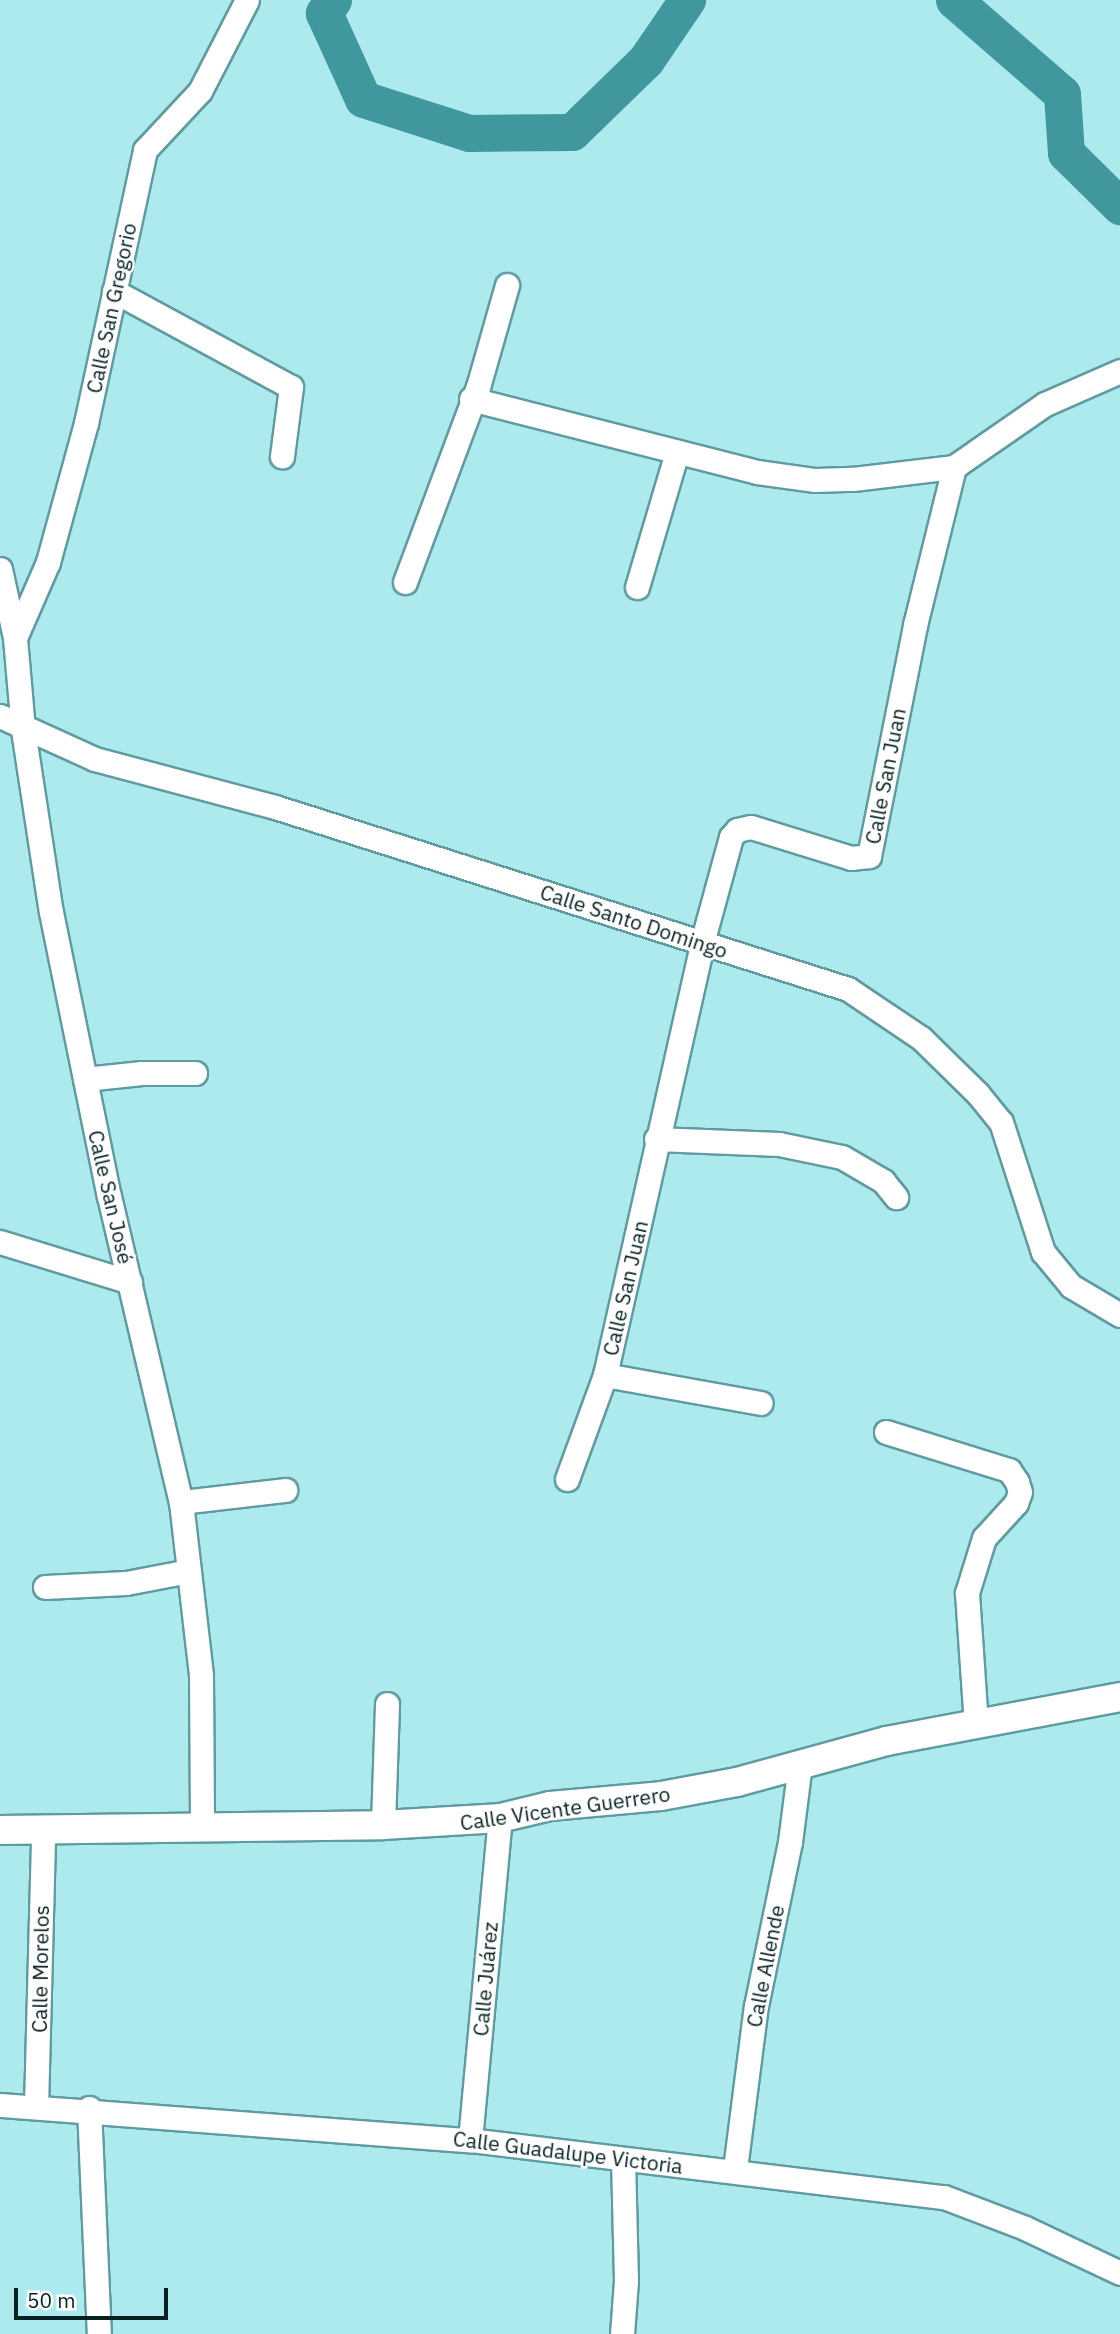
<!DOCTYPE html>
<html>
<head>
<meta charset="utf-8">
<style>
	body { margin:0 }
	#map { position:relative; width:1120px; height:2334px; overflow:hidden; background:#aceaee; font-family:"IBM Plex Sans",sans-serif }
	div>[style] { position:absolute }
	.river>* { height:37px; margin:-18.5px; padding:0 18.5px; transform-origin:18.5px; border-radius:18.5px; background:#40989e }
	.roads { filter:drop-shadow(2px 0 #5f9ba0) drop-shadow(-2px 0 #5f9ba0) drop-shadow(0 2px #5f9ba0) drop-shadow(0 -2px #5f9ba0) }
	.minor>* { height:23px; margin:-11.5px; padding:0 11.5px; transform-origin:11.5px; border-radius:11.5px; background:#fff }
	.tertiary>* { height:28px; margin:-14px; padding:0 14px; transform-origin:14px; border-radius:14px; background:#fff }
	span { translate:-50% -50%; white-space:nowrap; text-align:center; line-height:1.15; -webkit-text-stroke:5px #fefefe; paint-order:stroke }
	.street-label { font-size:21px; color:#082223 }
	.scale { position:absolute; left:14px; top:2288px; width:154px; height:32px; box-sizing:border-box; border:4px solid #082223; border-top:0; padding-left:9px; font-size:21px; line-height:24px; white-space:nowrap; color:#082223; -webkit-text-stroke:5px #fefefe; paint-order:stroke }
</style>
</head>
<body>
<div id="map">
	<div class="river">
		<i style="left:333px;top:0;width:16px;rotate:125deg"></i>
		<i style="left:324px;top:13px;width:94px;rotate:65.6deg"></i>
		<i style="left:363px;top:99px;width:111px;rotate:17.8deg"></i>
		<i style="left:469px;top:133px;width:103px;rotate:-0.6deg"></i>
		<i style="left:572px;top:132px;width:103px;rotate:-44.2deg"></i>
		<i style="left:646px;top:60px;width:73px;rotate:-55.7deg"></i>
		<i style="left:954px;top:0;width:143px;rotate:41deg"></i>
		<i style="left:1062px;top:94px;width:59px;rotate:86.1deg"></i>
		<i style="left:1066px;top:153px;width:76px;rotate:44.5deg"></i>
	</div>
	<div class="roads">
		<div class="minor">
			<i style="left:114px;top:291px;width:201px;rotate:28.5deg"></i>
			<i style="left:291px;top:387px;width:70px;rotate:97.4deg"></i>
			<i style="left:471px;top:399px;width:295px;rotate:14.3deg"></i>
			<i style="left:757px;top:472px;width:59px;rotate:7.9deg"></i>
			<i style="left:815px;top:480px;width:38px;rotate:-2deg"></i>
			<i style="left:853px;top:479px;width:102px;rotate:-6.8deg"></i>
			<i style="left:954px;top:467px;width:111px;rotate:-34.7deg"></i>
			<i style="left:1045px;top:404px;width:82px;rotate:-23.7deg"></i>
			<i style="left:0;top:569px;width:71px;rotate:77.7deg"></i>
			<i style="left:15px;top:638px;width:92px;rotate:85deg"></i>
			<i style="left:23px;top:730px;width:184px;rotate:81.3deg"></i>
			<i style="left:51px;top:912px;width:290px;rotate:78.5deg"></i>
			<i style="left:109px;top:1196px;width:314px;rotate:76.8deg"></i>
			<i style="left:181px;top:1502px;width:175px;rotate:83.4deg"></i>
			<i style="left:201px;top:1676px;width:150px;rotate:89.6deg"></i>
			<i style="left:405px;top:582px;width:208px;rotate:-69.5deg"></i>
			<i style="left:478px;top:387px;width:106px;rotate:-74.1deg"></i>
			<i style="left:637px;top:587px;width:141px;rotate:-73.5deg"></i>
			<i style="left:15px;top:638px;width:83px;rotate:-66.5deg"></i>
			<i style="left:48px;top:562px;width:144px;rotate:-74.7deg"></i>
			<i style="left:86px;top:423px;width:279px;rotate:-77.8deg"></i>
			<i style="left:145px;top:150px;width:81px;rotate:-47deg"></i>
			<i style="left:200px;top:91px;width:102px;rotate:-62.7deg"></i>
			<i style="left:0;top:716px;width:104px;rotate:24.4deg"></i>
			<i style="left:95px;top:759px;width:186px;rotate:14.9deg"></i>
			<i style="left:275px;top:807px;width:601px;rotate:17.62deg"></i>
			<i style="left:848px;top:989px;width:88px;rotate:33.9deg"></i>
			<i style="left:921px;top:1038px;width:80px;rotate:44.5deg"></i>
			<i style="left:978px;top:1094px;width:36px;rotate:51deg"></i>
			<i style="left:1001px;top:1122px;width:137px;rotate:72.1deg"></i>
			<i style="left:1043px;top:1252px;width:44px;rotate:50.5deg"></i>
			<i style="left:1071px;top:1286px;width:57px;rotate:30.6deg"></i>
			<i style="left:85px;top:1079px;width:57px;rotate:-6deg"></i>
			<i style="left:142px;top:1073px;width:53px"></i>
			<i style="left:656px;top:1139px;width:123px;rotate:2.3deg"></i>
			<i style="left:779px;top:1144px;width:64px;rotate:11.7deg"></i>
			<i style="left:842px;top:1157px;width:48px;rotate:30.3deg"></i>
			<i style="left:883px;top:1181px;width:21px;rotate:51deg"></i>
			<i style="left:0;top:1242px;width:136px;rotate:17.1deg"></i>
			<i style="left:605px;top:1375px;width:158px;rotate:10.2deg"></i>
			<i style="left:886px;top:1432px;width:129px;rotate:17.2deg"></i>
			<i style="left:1009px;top:1470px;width:14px;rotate:56deg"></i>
			<i style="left:1017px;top:1482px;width:10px;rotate:73deg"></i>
			<i style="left:1020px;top:1492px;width:12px;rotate:110deg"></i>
			<i style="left:1016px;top:1503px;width:47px;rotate:132.4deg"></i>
			<i style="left:984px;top:1538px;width:58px;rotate:107.2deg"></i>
			<i style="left:967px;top:1593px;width:131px;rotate:86.1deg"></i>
			<i style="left:567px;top:1479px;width:111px;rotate:-69.9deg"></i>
			<i style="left:605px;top:1375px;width:443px;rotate:-77.3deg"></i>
			<i style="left:702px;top:943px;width:110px;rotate:-74.7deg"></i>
			<i style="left:731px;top:837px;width:9px;rotate:-49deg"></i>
			<i style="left:737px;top:830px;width:14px;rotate:-12deg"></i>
			<i style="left:751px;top:827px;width:105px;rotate:17.2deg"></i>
			<i style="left:851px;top:858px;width:18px;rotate:-6deg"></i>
			<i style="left:869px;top:856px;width:236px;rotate:-78.7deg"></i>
			<i style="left:915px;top:625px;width:163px;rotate:-76.1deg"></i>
			<i style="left:181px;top:1502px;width:105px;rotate:-6.6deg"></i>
			<i style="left:45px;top:1587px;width:81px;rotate:-2.8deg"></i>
			<i style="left:126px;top:1583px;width:64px;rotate:-10.8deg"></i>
			<i style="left:383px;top:1825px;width:121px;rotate:-88.1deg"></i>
			<i style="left:0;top:2105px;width:471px;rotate:4.3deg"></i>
			<i style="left:470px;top:2140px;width:477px;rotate:6.9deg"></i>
			<i style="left:944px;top:2197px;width:87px;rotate:20.9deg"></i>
			<i style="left:1025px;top:2228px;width:105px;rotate:25.3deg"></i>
			<i style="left:36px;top:2107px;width:275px;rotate:-88.5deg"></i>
			<i style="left:89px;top:2108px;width:226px;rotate:87.5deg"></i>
			<i style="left:470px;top:2140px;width:323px;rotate:-84.7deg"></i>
			<i style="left:735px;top:2169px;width:164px;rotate:-82.7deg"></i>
			<i style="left:756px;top:2006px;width:167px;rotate:-78.3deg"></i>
			<i style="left:790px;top:1842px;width:79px;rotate:-82.7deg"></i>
			<i style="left:622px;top:2334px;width:53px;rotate:-85.7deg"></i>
			<i style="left:626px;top:2281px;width:120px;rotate:-91.4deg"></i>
		</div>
		<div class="tertiary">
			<i style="left:0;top:1830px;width:383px;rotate:-0.7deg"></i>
			<i style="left:383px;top:1825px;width:117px;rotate:-3.4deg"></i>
			<i style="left:500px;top:1818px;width:51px;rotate:-13.5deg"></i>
			<i style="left:550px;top:1806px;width:111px;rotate:-5.1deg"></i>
			<i style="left:661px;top:1796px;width:77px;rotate:-10.4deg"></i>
			<i style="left:737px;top:1782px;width:156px;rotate:-15.3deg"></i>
			<i style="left:887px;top:1741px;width:237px;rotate:-10.7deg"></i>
		</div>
	</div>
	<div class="street-label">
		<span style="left:111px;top:308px;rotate:-78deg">Calle San Gregorio</span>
		<span style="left:885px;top:776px;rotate:-79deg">Calle San Juan</span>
		<span style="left:634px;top:921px;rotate:18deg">Calle Santo Domingo</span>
		<span style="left:111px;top:1197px;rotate:77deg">Calle San José</span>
		<span style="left:625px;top:1288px;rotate:-77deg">Calle San Juan</span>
		<span style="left:565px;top:1808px;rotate:-8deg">Calle Vicente Guerrero</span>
		<span style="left:765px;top:1966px;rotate:-79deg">Calle Allende</span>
		<span style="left:40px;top:1969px;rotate:-89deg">Calle Morelos</span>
		<span style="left:485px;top:1979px;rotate:-85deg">Calle Juárez</span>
		<span style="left:568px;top:2152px;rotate:7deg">Calle Guadalupe Victoria</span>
	</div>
	<div class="scale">50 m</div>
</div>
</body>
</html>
